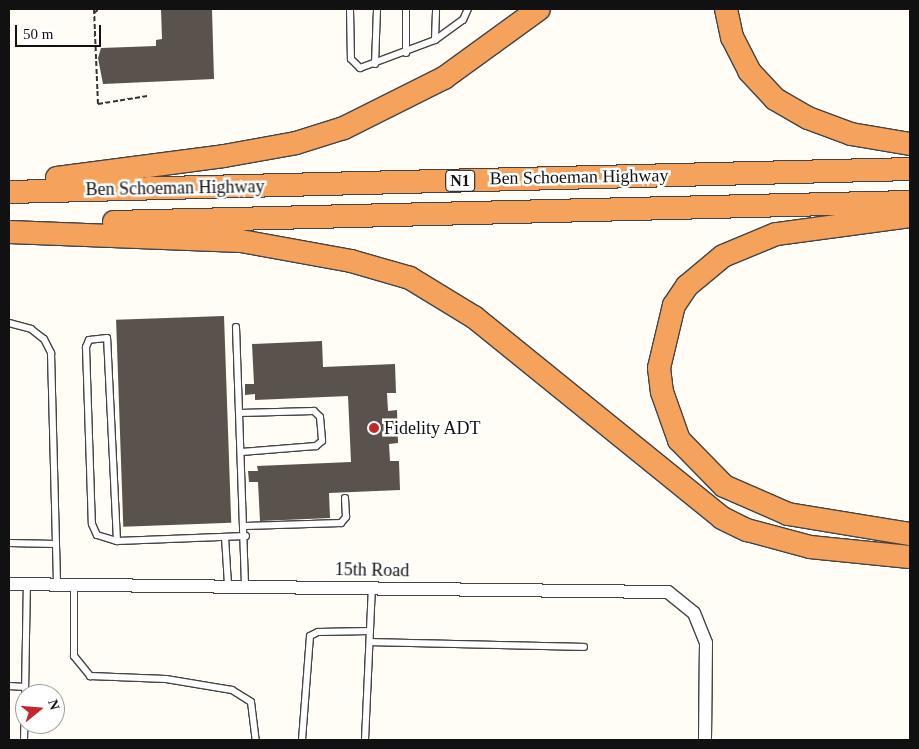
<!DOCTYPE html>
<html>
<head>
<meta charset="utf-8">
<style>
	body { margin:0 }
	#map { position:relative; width:919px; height:749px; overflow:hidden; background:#fffdf5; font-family:Georgia,serif }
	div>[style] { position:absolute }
	.building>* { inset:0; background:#5a524d; transform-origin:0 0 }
	.path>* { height:2px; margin-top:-1px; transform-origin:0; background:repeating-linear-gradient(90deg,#333 0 5px,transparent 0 7.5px) }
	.roads { filter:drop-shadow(1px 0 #444) drop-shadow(-1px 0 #444) drop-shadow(0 1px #444) drop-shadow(0 -1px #444) }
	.lane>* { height:6px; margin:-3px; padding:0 3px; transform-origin:3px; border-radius:3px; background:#fff }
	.street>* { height:12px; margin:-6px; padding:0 6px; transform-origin:6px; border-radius:6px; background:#fff }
	.highway>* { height:22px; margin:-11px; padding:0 11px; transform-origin:11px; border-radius:11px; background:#f5a25d }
	.dots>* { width:14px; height:14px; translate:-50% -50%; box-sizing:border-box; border:2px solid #fff; border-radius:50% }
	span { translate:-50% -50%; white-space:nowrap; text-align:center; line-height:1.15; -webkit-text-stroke:5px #fff; paint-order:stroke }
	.shield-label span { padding:1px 4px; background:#fff; border:1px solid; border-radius:4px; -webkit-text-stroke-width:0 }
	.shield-label { font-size:16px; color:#111; font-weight:700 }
	.street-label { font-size:18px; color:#111 }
	.poi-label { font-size:18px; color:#111 }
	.left { translate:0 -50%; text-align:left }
	.frame { position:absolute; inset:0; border:10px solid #111; pointer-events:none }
	.north { position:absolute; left:15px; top:684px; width:50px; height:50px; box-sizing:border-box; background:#fff; border:1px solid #a0a0a0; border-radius:50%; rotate:73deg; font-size:14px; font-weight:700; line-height:20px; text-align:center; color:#111 }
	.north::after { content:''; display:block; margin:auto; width:18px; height:22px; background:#c4262e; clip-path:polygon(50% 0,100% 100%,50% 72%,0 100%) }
	.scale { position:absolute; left:15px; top:25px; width:86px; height:22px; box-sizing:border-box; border:2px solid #111; border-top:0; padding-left:6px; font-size:15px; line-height:18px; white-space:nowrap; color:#111; -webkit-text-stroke:4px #fff; paint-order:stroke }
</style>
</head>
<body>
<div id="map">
	<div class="building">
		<i style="clip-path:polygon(161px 9px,212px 9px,214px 79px,103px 84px,98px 58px,101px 48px,156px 46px,156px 40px,162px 39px)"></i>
		<i style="left:224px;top:316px;width:207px;height:108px;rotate:88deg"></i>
		<i style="clip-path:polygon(322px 341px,323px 367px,395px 364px,396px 393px,387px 393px,388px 411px,397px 410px,398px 443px,389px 444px,390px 461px,399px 461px,400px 490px,329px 493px,330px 518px,260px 521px,258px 482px,249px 482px,248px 471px,258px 471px,257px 466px,351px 462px,348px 396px,255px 400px,255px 394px,245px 395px,245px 384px,254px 384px,252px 344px)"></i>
	</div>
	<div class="path">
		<i style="left:94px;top:9px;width:95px;rotate:87.6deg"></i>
		<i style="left:98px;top:104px;width:50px;rotate:-9.3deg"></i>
		<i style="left:94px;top:13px;width:6px;rotate:-39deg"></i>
	</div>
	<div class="roads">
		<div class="lane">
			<i style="left:350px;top:9px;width:50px;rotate:88.9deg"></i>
			<i style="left:351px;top:59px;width:13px;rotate:45deg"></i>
			<i style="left:360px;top:68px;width:80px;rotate:-20.5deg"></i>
			<i style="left:435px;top:40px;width:34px;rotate:-36deg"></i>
			<i style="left:463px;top:20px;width:12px;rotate:-66deg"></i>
			<i style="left:435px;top:40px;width:31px;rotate:-88deg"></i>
			<i style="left:406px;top:53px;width:44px;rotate:-90deg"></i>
			<i style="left:375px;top:64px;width:55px;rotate:-87.9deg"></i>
			<i style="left:9px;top:323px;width:23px;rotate:15deg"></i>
			<i style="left:31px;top:329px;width:16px;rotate:38deg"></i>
			<i style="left:44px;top:339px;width:16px;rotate:63deg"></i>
			<i style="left:51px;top:353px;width:230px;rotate:88.5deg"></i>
			<i style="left:236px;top:327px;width:259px;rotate:88deg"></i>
			<i style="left:240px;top:413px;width:74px;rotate:-1.5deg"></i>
			<i style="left:314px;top:411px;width:8px;rotate:45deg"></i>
			<i style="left:320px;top:417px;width:24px;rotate:85deg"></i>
			<i style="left:322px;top:441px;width:8px;rotate:140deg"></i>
			<i style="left:316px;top:446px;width:75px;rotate:175.4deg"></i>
			<i style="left:245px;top:526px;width:96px;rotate:-1.8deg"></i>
			<i style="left:341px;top:523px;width:8px;rotate:-50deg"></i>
			<i style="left:346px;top:517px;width:19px;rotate:-93deg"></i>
			<i style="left:225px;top:537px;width:48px;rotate:86.4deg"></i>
			<i style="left:117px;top:541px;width:203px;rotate:-92.8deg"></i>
			<i style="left:107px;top:338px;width:18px;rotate:174deg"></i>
			<i style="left:89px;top:340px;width:8px;rotate:113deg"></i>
			<i style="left:86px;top:347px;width:177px;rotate:88.1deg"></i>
			<i style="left:92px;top:524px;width:12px;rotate:66deg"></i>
			<i style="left:97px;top:535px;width:21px;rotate:17deg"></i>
			<i style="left:117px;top:541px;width:129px;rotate:-2.2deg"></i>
			<i style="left:9px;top:543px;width:47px;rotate:1.2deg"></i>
			<i style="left:74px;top:583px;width:73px;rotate:90deg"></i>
			<i style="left:74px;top:656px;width:26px;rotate:51deg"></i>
			<i style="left:90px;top:676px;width:76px;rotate:2.3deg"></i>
			<i style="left:166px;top:679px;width:67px;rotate:9.5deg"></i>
			<i style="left:232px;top:690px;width:22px;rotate:32deg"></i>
			<i style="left:251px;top:702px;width:38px;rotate:83deg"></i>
			<i style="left:370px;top:642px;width:214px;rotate:1.3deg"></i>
			<i style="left:9px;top:686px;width:16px;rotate:4deg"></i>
			<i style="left:25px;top:694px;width:110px;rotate:-89deg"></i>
			<i style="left:24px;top:740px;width:41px;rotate:-88.6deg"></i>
			<i style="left:302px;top:740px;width:104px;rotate:-85.6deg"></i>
			<i style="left:310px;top:636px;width:9px;rotate:-27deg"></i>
			<i style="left:318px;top:632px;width:52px;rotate:-1.1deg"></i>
			<i style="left:365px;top:740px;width:153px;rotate:-87.4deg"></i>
		</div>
		<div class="street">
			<i style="left:9px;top:584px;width:659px;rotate:0.7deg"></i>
			<i style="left:668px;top:592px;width:33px;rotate:39deg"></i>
			<i style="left:694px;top:613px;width:32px;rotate:68deg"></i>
			<i style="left:706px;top:643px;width:97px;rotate:90.6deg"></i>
		</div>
		<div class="highway">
			<i style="left:726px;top:9px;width:29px;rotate:78deg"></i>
			<i style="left:732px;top:37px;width:38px;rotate:63deg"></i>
			<i style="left:749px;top:71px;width:38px;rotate:47deg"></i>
			<i style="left:775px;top:99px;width:38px;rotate:30deg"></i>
			<i style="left:808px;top:118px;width:46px;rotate:20.4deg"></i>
			<i style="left:851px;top:134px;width:60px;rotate:9.6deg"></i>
			<i style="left:57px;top:178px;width:168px;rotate:-7.5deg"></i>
			<i style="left:224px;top:156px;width:73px;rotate:-10.2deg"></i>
			<i style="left:296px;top:143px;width:50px;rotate:-17.4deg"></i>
			<i style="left:344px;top:128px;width:112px;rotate:-26.6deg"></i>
			<i style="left:444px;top:78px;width:117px;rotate:-36deg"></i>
			<i style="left:9px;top:192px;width:901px;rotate:-1.46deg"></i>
			<i style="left:910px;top:216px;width:135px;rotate:172.3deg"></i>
			<i style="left:776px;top:234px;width:57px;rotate:157.5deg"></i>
			<i style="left:723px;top:256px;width:47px;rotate:140.2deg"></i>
			<i style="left:687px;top:286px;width:23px;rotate:124deg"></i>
			<i style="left:674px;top:305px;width:65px;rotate:103.4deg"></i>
			<i style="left:659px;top:368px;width:24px;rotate:83deg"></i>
			<i style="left:662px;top:392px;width:51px;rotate:70.5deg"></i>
			<i style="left:679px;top:440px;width:64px;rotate:45.6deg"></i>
			<i style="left:724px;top:486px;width:70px;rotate:23.6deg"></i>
			<i style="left:788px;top:514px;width:124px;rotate:9.3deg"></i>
			<i style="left:114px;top:222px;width:796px;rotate:-1.44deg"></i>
			<i style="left:9px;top:232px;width:232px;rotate:2.2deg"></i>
			<i style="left:241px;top:241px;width:112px;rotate:10.3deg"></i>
			<i style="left:351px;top:261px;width:61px;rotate:16.1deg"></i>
			<i style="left:410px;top:278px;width:75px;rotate:31.4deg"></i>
			<i style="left:474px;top:317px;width:319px;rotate:39deg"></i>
			<i style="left:722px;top:518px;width:28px;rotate:26deg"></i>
			<i style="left:747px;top:530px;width:65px;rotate:15.1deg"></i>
			<i style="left:810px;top:547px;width:100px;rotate:5.7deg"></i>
		</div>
	</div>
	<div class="dots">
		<i style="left:374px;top:428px;background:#c4262e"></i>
	</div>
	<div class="shield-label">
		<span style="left:460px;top:181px">N1</span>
	</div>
	<div class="street-label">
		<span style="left:579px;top:177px;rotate:-1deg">Ben Schoeman Highway</span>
		<span style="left:175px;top:188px;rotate:-1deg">Ben Schoeman Highway</span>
		<span style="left:372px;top:570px;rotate:1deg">15th Road</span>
	</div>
	<div class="poi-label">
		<span class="left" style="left:384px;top:428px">Fidelity ADT</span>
	</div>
	<div class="frame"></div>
	<div class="north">N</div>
	<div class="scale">50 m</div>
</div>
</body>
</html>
